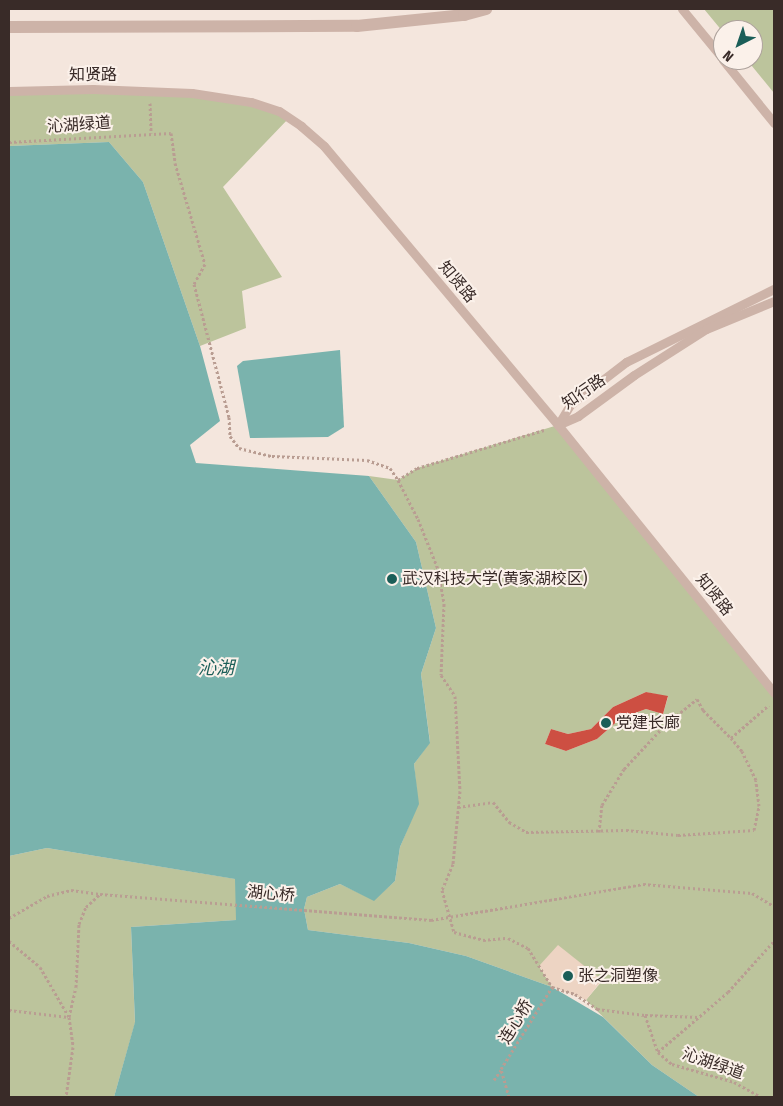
<!DOCTYPE html>
<html>
<head>
<meta charset="utf-8">
<style>
	body { margin:0 }
	#map { position:relative; width:783px; height:1106px; overflow:hidden; background:#f4e6dd; font-family:"Fira Sans Condensed","Noto Sans SC",sans-serif }
	div>[style] { position:absolute }
	.green>* { inset:0; background:#bcc49c }
	.plaza>* { inset:0; background:#edd4c3 }
	.water>* { inset:0; background:#7ab3ad }
	.building>* { inset:0; background:#cd4f42 }
	.path>* { height:3px; margin-top:-1.5px; transform-origin:0; background:repeating-linear-gradient(90deg,#b99d92 0 2.5px,transparent 0 5px) }
	.service>* { height:9px; margin:-4.5px; padding:0 4.5px; transform-origin:4.5px; border-radius:4.5px; background:#cdb3a8 }
	.tertiary>* { height:12px; margin:-6px; padding:0 6px; transform-origin:6px; border-radius:6px; background:#cdb3a8 }
	.dots>* { width:14px; height:14px; translate:-50% -50%; box-sizing:border-box; border:2px solid #fbf1ea; border-radius:50% }
	span { translate:-50% -50%; white-space:nowrap; text-align:center; line-height:1.15; -webkit-text-stroke:4px #fbf1ea; paint-order:stroke }
	.street-label { font-size:16px; color:#392b28 }
	.poi-label { font-size:16px; color:#392b28 }
	.left { translate:0 -50%; text-align:left }
	.water-label { font-size:18px; color:#1b5e58; font-style:italic }
	.frame { position:absolute; inset:0; border:10px solid #392b28; pointer-events:none }
	.north { position:absolute; left:713px; top:20px; width:50px; height:50px; box-sizing:border-box; background:#fbf1ea; border:1px solid #ada29c; border-radius:50%; rotate:221deg; font-size:14px; font-weight:700; line-height:20px; text-align:center; color:#392b28 }
	.north::after { content:''; display:block; margin:auto; width:18px; height:22px; background:#1b5e58; clip-path:polygon(50% 0,100% 100%,50% 72%,0 100%) }
</style>
</head>
<body>
<div id="map">
	<div class="green">
		<i style="clip-path:polygon(704px 9px,774px 9px,774px 93px,747px 60px,753px 60px,753px 30px,723px 32px)"></i>
		<i style="clip-path:polygon(93px 89px,251px 102px,289px 118px,223px 187px,282px 277px,242px 291px,246px 328px,200px 346px,143px 182px,109px 142px,9px 146px,9px 91px)"></i>
		<i style="clip-path:polygon(evenodd,558px 425px,774px 693px,774px 1097px,699px 1097px,652px 1065px,586px 1000px,602px 981px,539px 966px,552px 987px,466px 956px,409px 943px,308px 930px,304px 909px,307px 897px,340px 884px,374px 900px,395px 881px,400px 847px,418px 804px,414px 764px,430px 742px,421px 674px,436px 628px,416px 542px,369px 476px,398px 480px,417px 468px,558px 425px,646px 692px,668px 697px,663px 714px,646px 709px,621px 718px,597px 739px,566px 751px,545px 744px,551px 729px,568px 734px,591px 729px,613px 707px,646px 692px)"></i>
		<i style="clip-path:polygon(47px 848px,236px 879px,236px 920px,131px 927px,135px 1023px,114px 1097px,9px 1097px,9px 856px)"></i>
	</div>
	<div class="plaza">
		<i style="clip-path:polygon(558px 945px,602px 980px,586px 1000px,552px 987px,539px 966px)"></i>
	</div>
	<div class="water">
		<i style="clip-path:polygon(109px 142px,143px 182px,200px 346px,220px 421px,190px 445px,196px 463px,369px 476px,416px 542px,436px 628px,421px 674px,430px 743px,414px 764px,419px 804px,400px 847px,395px 881px,374px 901px,340px 884px,307px 897px,304px 909px,308px 930px,409px 943px,466px 956px,552px 987px,603px 1017px,652px 1065px,699px 1097px,114px 1097px,135px 1022px,131px 927px,236px 920px,235px 879px,47px 848px,9px 856px,9px 146px)"></i>
		<i style="clip-path:polygon(340px 350px,344px 427px,328px 437px,250px 438px,237px 366px,243px 361px)"></i>
	</div>
	<div class="building">
		<i style="clip-path:polygon(646px 692px,668px 696px,663px 714px,646px 709px,621px 718px,597px 739px,566px 751px,545px 744px,551px 729px,568px 734px,591px 729px,613px 707px)"></i>
	</div>
	<div class="path">
		<i style="left:150px;top:103px;width:30px;rotate:88deg"></i>
		<i style="left:9px;top:142px;width:162px;rotate:-3.2deg"></i>
		<i style="left:171px;top:133px;width:30px;rotate:82deg"></i>
		<i style="left:175px;top:163px;width:105px;rotate:73.5deg"></i>
		<i style="left:205px;top:264px;width:23px;rotate:119deg"></i>
		<i style="left:194px;top:284px;width:138px;rotate:75.3deg"></i>
		<i style="left:229px;top:417px;width:19px;rotate:87deg"></i>
		<i style="left:230px;top:436px;width:15px;rotate:53deg"></i>
		<i style="left:239px;top:448px;width:34px;rotate:14deg"></i>
		<i style="left:272px;top:456px;width:95px;rotate:2.4deg"></i>
		<i style="left:367px;top:460px;width:24px;rotate:19deg"></i>
		<i style="left:390px;top:468px;width:14px;rotate:56deg"></i>
		<i style="left:544px;top:430px;width:133px;rotate:163.3deg"></i>
		<i style="left:417px;top:468px;width:22px;rotate:148deg"></i>
		<i style="left:398px;top:480px;width:44px;rotate:62.9deg"></i>
		<i style="left:418px;top:519px;width:54px;rotate:68.2deg"></i>
		<i style="left:438px;top:569px;width:36px;rotate:80deg"></i>
		<i style="left:444px;top:604px;width:71px;rotate:92.4deg"></i>
		<i style="left:441px;top:675px;width:25px;rotate:56deg"></i>
		<i style="left:455px;top:696px;width:95px;rotate:87deg"></i>
		<i style="left:460px;top:791px;width:73px;rotate:95.5deg"></i>
		<i style="left:453px;top:864px;width:28px;rotate:113deg"></i>
		<i style="left:442px;top:890px;width:44px;rotate:74.1deg"></i>
		<i style="left:454px;top:932px;width:30px;rotate:15deg"></i>
		<i style="left:483px;top:940px;width:25px;rotate:-5deg"></i>
		<i style="left:508px;top:938px;width:22px;rotate:27deg"></i>
		<i style="left:528px;top:948px;width:46px;rotate:58.4deg"></i>
		<i style="left:552px;top:987px;width:24px;rotate:17deg"></i>
		<i style="left:575px;top:994px;width:27px;rotate:34deg"></i>
		<i style="left:597px;top:1009px;width:48px;rotate:7.1deg"></i>
		<i style="left:645px;top:1015px;width:39px;rotate:71deg"></i>
		<i style="left:658px;top:1052px;width:92px;rotate:-40.6deg"></i>
		<i style="left:728px;top:992px;width:69px;rotate:-48deg"></i>
		<i style="left:458px;top:807px;width:35px;rotate:-8deg"></i>
		<i style="left:493px;top:802px;width:26px;rotate:51deg"></i>
		<i style="left:509px;top:822px;width:20px;rotate:30deg"></i>
		<i style="left:526px;top:832px;width:100px;rotate:-1.1deg"></i>
		<i style="left:626px;top:830px;width:52px;rotate:5.5deg"></i>
		<i style="left:678px;top:835px;width:76px;rotate:-3.8deg"></i>
		<i style="left:754px;top:830px;width:25px;rotate:-78deg"></i>
		<i style="left:759px;top:806px;width:26px;rotate:-97deg"></i>
		<i style="left:756px;top:780px;width:32px;rotate:-116deg"></i>
		<i style="left:742px;top:751px;width:17px;rotate:-130deg"></i>
		<i style="left:731px;top:738px;width:50px;rotate:-41deg"></i>
		<i style="left:599px;top:832px;width:27px;rotate:-84deg"></i>
		<i style="left:602px;top:805px;width:42px;rotate:-58.6deg"></i>
		<i style="left:624px;top:769px;width:60px;rotate:-47deg"></i>
		<i style="left:665px;top:725px;width:41px;rotate:-39.1deg"></i>
		<i style="left:697px;top:699px;width:13px;rotate:61deg"></i>
		<i style="left:703px;top:710px;width:40px;rotate:45deg"></i>
		<i style="left:9px;top:918px;width:44px;rotate:-30.1deg"></i>
		<i style="left:47px;top:896px;width:25px;rotate:-14deg"></i>
		<i style="left:71px;top:890px;width:29px;rotate:8deg"></i>
		<i style="left:9px;top:941px;width:40px;rotate:40deg"></i>
		<i style="left:40px;top:967px;width:58px;rotate:59.9deg"></i>
		<i style="left:69px;top:1017px;width:30px;rotate:82deg"></i>
		<i style="left:73px;top:1047px;width:50px;rotate:98deg"></i>
		<i style="left:9px;top:1010px;width:60px;rotate:6.7deg"></i>
		<i style="left:69px;top:1017px;width:31px;rotate:-77deg"></i>
		<i style="left:76px;top:987px;width:63px;rotate:-87.3deg"></i>
		<i style="left:79px;top:924px;width:18px;rotate:-68deg"></i>
		<i style="left:86px;top:907px;width:19px;rotate:-43deg"></i>
		<i style="left:100px;top:894px;width:332px;rotate:4.5deg"></i>
		<i style="left:431px;top:920px;width:215px;rotate:-9.6deg"></i>
		<i style="left:643px;top:884px;width:109px;rotate:4.7deg"></i>
		<i style="left:752px;top:893px;width:26px;rotate:31deg"></i>
		<i style="left:645px;top:1015px;width:54px;rotate:2.1deg"></i>
		<i style="left:658px;top:1052px;width:18px;rotate:41deg"></i>
		<i style="left:672px;top:1064px;width:65px;rotate:16.2deg"></i>
		<i style="left:734px;top:1082px;width:31px;rotate:29deg"></i>
		<i style="left:494px;top:1080px;width:12px;rotate:-55deg"></i>
		<i style="left:509px;top:1097px;width:29px;rotate:-106deg"></i>
		<i style="left:501px;top:1069px;width:97px;rotate:-58.1deg"></i>
	</div>
	<div class="service">
		<i style="left:682px;top:9px;width:65px;rotate:50.6deg"></i>
		<i style="left:723px;top:60px;width:81px;rotate:51deg"></i>
		<i style="left:9px;top:91px;width:84px;rotate:-1.4deg"></i>
		<i style="left:93px;top:89px;width:99px;rotate:2.3deg"></i>
		<i style="left:192px;top:93px;width:60px;rotate:8.7deg"></i>
		<i style="left:251px;top:102px;width:29px;rotate:18deg"></i>
		<i style="left:279px;top:111px;width:27px;rotate:34deg"></i>
		<i style="left:301px;top:126px;width:30px;rotate:41deg"></i>
		<i style="left:324px;top:146px;width:364px;rotate:50deg"></i>
		<i style="left:558px;top:425px;width:344px;rotate:51.1deg"></i>
		<i style="left:558px;top:425px;width:23px;rotate:-59deg"></i>
		<i style="left:570px;top:405px;width:71px;rotate:-37.5deg"></i>
		<i style="left:626px;top:362px;width:165px;rotate:-26.3deg"></i>
		<i style="left:558px;top:425px;width:22px;rotate:-24deg"></i>
		<i style="left:578px;top:416px;width:69px;rotate:-36.2deg"></i>
		<i style="left:634px;top:375px;width:85px;rotate:-32.6deg"></i>
		<i style="left:706px;top:329px;width:74px;rotate:-22.4deg"></i>
	</div>
	<div class="tertiary">
		<i style="left:9px;top:27px;width:348px;rotate:-0.2deg"></i>
		<i style="left:357px;top:26px;width:108px;rotate:-5.9deg"></i>
		<i style="left:464px;top:15px;width:23px;rotate:-15deg"></i>
	</div>
	<div class="dots">
		<i style="left:392px;top:579px;background:#1b5e58"></i>
		<i style="left:606px;top:723px;background:#1b5e58"></i>
		<i style="left:568px;top:976px;background:#1b5e58"></i>
	</div>
	<div class="street-label">
		<span style="left:93px;top:75px">知贤路</span>
		<span style="left:79px;top:125px;rotate:-4deg">沁湖绿道</span>
		<span style="left:457px;top:282px;rotate:50deg">知贤路</span>
		<span style="left:584px;top:392px;rotate:-34deg">知行路</span>
		<span style="left:714px;top:595px;rotate:51deg">知贤路</span>
		<span style="left:271px;top:894px;rotate:5deg">湖心桥</span>
		<span style="left:516px;top:1022px;rotate:-59deg">连心桥</span>
		<span style="left:713px;top:1064px;rotate:19deg">沁湖绿道</span>
	</div>
	<div class="poi-label">
		<span class="left" style="left:402px;top:579px">武汉科技大学(黄家湖校区)</span>
		<span class="left" style="left:616px;top:723px">党建长廊</span>
		<span class="left" style="left:578px;top:976px">张之洞塑像</span>
	</div>
	<div class="water-label">
		<span style="left:216px;top:668px">沁湖</span>
	</div>
	<div class="frame"></div>
	<div class="north">N</div>
</div>
</body>
</html>
